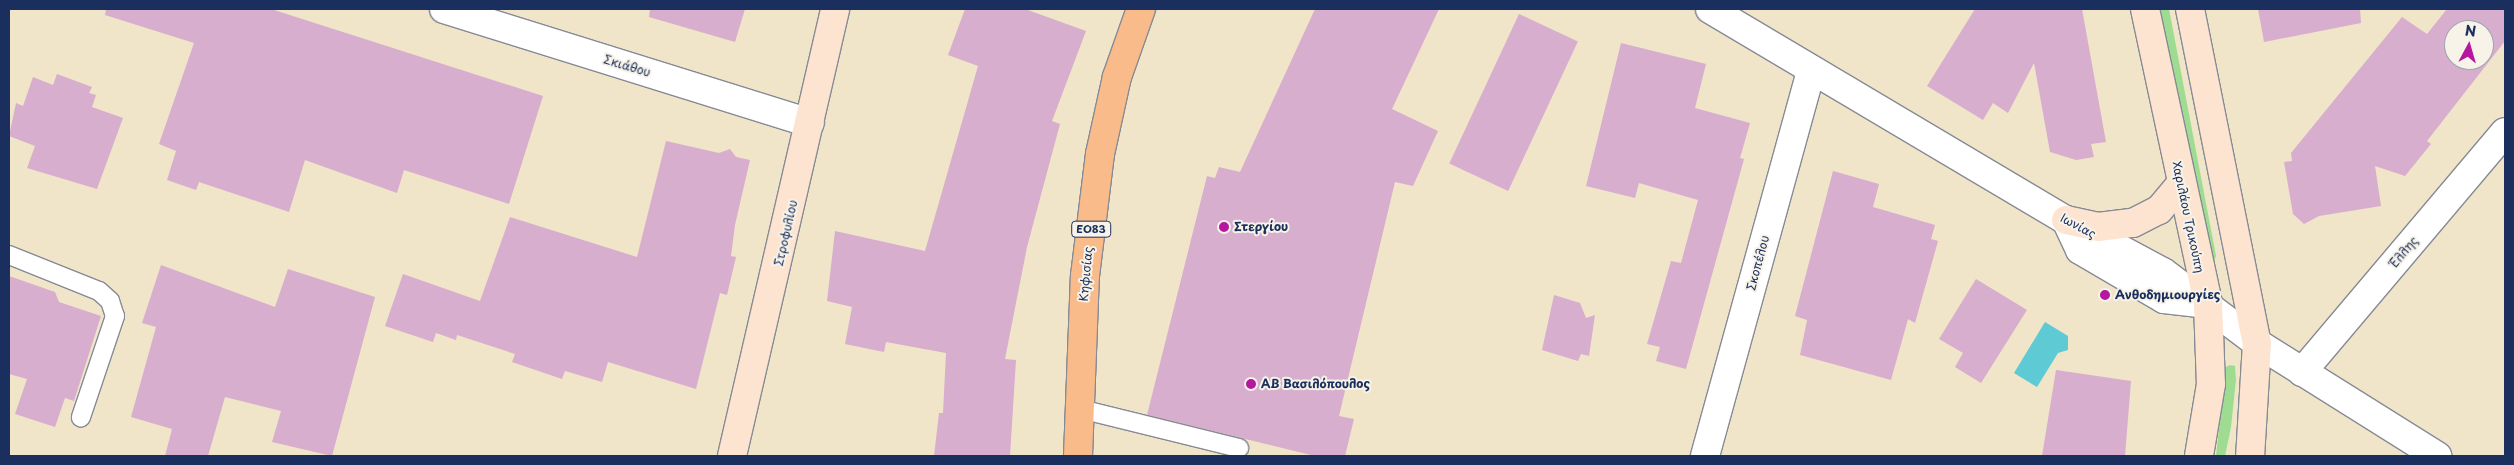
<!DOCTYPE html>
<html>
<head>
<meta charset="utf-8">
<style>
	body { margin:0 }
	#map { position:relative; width:2514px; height:465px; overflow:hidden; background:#f0e4c9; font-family:"Playpen Sans",sans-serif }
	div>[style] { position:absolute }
	.green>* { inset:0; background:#9ddc91 }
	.water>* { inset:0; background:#5dcad4 }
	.building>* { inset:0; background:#d7aecd; transform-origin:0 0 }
	.roads { filter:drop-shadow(1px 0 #868a94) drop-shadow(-1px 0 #868a94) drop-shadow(0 1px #868a94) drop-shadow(0 -1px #868a94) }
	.lane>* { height:18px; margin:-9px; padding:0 9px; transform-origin:9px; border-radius:9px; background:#fff }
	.street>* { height:28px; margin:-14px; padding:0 14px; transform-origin:14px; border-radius:14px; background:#fff }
	.secondary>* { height:28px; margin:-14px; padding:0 14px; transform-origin:14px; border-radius:14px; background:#fde4d1 }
	.primary>* { height:28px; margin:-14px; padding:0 14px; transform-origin:14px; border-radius:14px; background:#fabb8b }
	.dots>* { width:14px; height:14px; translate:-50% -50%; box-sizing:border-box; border:2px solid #f7f3e8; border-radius:50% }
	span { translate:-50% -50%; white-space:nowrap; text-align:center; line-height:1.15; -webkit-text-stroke:4px #f7f3e8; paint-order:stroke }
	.shield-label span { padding:1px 4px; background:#f7f3e8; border:1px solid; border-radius:4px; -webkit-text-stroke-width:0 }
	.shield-label { font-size:11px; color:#1b2f5e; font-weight:700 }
	.street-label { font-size:12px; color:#1b2f5e }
	.poi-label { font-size:12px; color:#1b2f5e; font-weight:700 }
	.left { translate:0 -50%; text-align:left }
	.frame { position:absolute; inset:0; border:10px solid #1b2f5e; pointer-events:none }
	.north { position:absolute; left:2444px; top:20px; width:50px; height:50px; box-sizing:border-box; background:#f7f3e8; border:1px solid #9fa5b1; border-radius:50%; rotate:6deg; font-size:14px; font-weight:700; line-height:20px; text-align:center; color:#1b2f5e }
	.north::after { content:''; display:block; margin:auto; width:18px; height:22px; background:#b5179e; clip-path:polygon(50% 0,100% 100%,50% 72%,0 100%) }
</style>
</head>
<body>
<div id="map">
	<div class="green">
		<i style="clip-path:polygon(2159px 9px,2169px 9px,2216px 256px,2213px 264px)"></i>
		<i style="clip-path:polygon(2230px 365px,2235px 366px,2236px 380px,2231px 427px,2225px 456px,2216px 456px,2226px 367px)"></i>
	</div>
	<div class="water">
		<i style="clip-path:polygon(2045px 322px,2068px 336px,2068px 350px,2058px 353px,2037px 387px,2014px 373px)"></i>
	</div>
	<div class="building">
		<i style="clip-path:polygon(106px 9px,271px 9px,543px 96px,509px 204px,404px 170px,397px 193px,305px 160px,289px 212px,199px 182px,196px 190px,167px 180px,176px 151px,159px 144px,194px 43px,105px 15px)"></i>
		<i style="clip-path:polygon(650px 9px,745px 9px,735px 42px,649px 17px)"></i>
		<i style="clip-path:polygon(965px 9px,1025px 9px,1086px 31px,1052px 121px,1060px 124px,1027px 247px,1005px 359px,1016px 360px,1010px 456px,934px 456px,939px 413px,943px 413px,946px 353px,886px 342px,884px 352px,845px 344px,852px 307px,827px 301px,835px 231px,925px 251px,978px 66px,948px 55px)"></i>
		<i style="clip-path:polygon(1315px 9px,1439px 9px,1392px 109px,1438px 131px,1413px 186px,1395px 182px,1339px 416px,1354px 419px,1345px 456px,1315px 456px,1147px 415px,1207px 176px,1215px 178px,1219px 167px,1240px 172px)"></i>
		<i style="clip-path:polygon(1975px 9px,2082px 9px,2106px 142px,2091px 144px,2094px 157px,2076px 160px,2050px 152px,2034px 63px,2008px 113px,1993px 103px,1983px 120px,1927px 86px)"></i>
		<i style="clip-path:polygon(2258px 9px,2360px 9px,2361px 23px,2264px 42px)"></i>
		<i style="clip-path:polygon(evenodd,2447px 9px,2505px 9px,2505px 41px,2427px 141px,2431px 144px,2405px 176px,2375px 166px,2381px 206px,2319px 216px,2304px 224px,2293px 214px,2284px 162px,2292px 161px,2291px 153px,2402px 17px,2427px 34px,2447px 9px,2454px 30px,2484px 30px,2484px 60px,2454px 60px,2454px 30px)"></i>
		<i style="left:1519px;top:14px;width:65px;height:165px;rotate:25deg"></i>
		<i style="clip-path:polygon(1621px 43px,1706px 64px,1695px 108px,1750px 123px,1740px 158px,1744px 159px,1686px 369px,1656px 361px,1660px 347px,1647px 344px,1671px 261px,1681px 263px,1698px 200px,1639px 183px,1635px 198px,1586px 186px)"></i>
		<i style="clip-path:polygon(57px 74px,92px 87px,89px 93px,96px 95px,92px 107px,123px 118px,97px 189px,27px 168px,35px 146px,9px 136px,16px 103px,23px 106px,33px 77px,53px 85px)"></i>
		<i style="clip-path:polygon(666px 141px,719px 153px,730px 149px,736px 157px,750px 160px,735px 225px,731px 256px,736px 257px,727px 295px,720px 293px,696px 389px,608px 362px,602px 382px,565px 371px,562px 379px,512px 362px,515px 354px,457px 335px,456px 340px,436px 333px,433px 342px,385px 326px,403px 274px,480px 301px,510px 217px,637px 257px)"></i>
		<i style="clip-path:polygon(1833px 171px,1879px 184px,1873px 207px,1935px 225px,1931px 239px,1938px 241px,1915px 323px,1908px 319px,1891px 380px,1800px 355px,1807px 320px,1795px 316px)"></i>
		<i style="clip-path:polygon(161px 265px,275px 307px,288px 269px,375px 297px,332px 456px,272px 442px,281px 411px,225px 397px,208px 456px,165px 456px,172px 429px,131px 417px,156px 327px,142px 323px)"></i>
		<i style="clip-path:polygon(9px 276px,55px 292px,59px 302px,101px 316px,74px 401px,65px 398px,55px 427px,15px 414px,27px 379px,9px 374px)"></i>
		<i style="clip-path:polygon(1976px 279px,2027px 310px,1981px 383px,1955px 367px,1963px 353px,1939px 339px)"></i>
		<i style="clip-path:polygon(1554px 295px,1580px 303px,1586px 318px,1595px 315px,1589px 356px,1581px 354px,1578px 361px,1542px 350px)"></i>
		<i style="clip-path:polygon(2056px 370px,2131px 381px,2125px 456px,2042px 456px)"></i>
	</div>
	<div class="roads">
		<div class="lane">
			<i style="left:9px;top:255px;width:97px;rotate:21.8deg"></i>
			<i style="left:99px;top:291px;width:15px;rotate:42deg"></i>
			<i style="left:110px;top:301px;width:16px;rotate:72deg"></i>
			<i style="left:115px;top:316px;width:107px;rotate:108.6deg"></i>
			<i style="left:1076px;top:408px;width:168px;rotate:13.8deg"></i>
		</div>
		<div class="street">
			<i style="left:444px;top:9px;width:383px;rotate:17.3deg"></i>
			<i style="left:1710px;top:9px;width:414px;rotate:30.7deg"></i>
			<i style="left:2066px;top:220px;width:110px;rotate:28.2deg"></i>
			<i style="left:2163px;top:272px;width:118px;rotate:37.1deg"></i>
			<i style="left:2257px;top:343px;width:213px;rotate:32.1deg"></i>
			<i style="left:2066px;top:220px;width:33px;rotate:65deg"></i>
			<i style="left:2080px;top:250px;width:97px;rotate:30.3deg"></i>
			<i style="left:2164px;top:299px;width:42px;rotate:6.8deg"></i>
			<i style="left:2302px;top:372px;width:314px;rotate:-49.8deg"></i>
			<i style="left:1705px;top:456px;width:400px;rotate:-74.6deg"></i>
		</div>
		<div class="secondary">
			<i style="left:2145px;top:9px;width:302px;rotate:77.9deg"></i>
			<i style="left:2208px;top:304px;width:80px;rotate:87.9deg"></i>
			<i style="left:2211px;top:384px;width:73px;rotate:99.5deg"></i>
			<i style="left:2190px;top:9px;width:341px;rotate:78.7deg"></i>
			<i style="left:2257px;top:343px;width:113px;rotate:93.5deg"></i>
			<i style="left:2066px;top:220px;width:33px;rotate:12deg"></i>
			<i style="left:2098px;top:227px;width:35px;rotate:-7deg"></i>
			<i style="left:2133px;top:223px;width:29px;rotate:-27deg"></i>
			<i style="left:2159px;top:210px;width:34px;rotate:-50deg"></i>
			<i style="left:732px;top:456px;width:459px;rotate:-77deg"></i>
		</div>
		<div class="primary">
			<i style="left:1078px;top:456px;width:180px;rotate:-87.8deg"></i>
			<i style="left:1085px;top:276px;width:123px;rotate:-83deg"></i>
			<i style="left:1100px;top:154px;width:79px;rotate:-77.6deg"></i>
			<i style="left:1117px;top:77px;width:72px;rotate:-70.6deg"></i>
		</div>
	</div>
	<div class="dots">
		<i style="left:1224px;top:227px;background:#b5179e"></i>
		<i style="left:2105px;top:295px;background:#b5179e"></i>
		<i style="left:1251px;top:384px;background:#b5179e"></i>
	</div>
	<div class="shield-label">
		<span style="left:1091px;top:229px">ΕΟ83</span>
	</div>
	<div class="street-label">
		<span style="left:627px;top:66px;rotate:17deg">Σκιάθου</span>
		<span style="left:2188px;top:217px;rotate:78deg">Χαριλάου Τρικούπη</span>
		<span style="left:2078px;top:226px;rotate:28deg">Ιωνίας</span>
		<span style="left:786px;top:233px;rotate:-77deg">Στροφυλίου</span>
		<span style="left:2404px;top:252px;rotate:-50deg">Έλλης</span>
		<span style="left:1758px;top:263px;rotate:-75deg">Σκοπέλου</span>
		<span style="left:1086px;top:274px;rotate:-85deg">Κηφισίας</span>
	</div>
	<div class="poi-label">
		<span class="left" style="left:1234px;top:227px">Στεργίου</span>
		<span class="left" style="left:2115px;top:295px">Ανθοδημιουργίες</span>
		<span class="left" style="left:1261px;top:384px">ΑΒ Βασιλόπουλος</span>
	</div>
	<div class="frame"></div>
	<div class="north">N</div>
</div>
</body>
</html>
